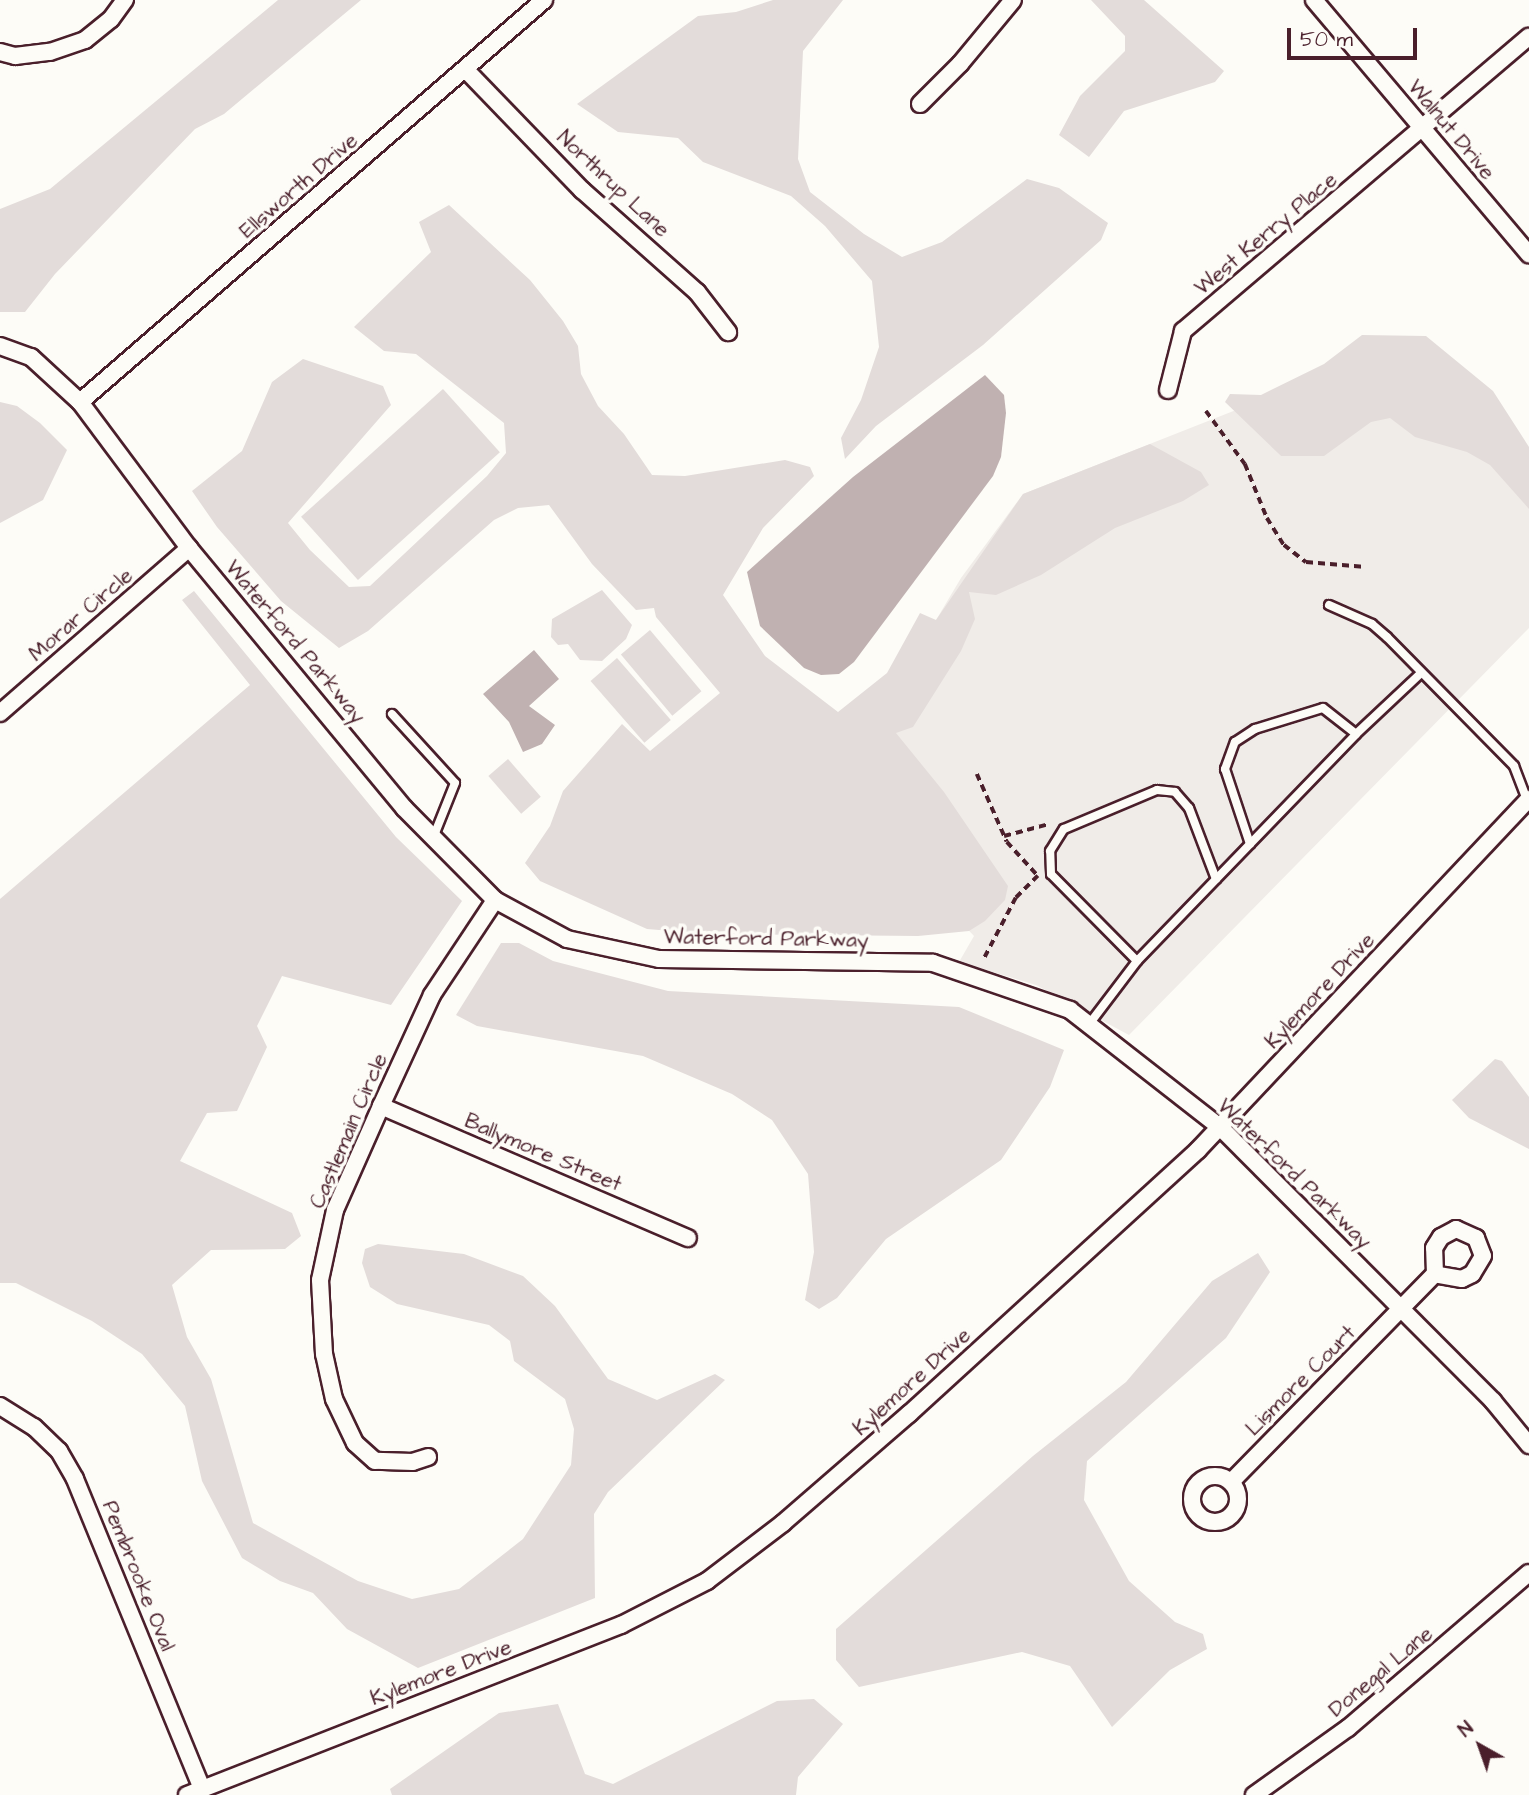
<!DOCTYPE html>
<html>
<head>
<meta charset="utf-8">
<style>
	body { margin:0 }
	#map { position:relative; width:1529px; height:1795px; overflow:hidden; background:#fdfcf7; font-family:"Architects Daughter",sans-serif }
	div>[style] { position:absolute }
	.built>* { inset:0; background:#f0ece8 }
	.green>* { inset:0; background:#e3dcda; transform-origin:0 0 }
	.water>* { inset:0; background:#c0b1b1 }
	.path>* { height:3.5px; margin-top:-1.75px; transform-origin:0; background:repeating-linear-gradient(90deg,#4a1f2b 0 7px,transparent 0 12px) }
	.roads { filter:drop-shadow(2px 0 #4a1f2b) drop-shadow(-2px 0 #4a1f2b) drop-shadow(0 2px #4a1f2b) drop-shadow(0 -2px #4a1f2b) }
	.lane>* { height:8px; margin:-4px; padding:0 4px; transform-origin:4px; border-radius:4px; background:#fdfcf7 }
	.street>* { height:16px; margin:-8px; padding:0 8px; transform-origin:8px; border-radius:8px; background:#fdfcf7 }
	.street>.ring { margin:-8px; padding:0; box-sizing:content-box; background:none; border:16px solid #fdfcf7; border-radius:50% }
	span { translate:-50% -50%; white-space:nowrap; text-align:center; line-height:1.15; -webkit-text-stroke:7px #fdfcf7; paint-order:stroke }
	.street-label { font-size:21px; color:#4a1f2b }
	.north { position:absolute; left:1445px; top:1711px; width:70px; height:70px; -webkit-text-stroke:5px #fdfcf7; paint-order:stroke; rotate:320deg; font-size:19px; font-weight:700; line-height:28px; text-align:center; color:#4a1f2b }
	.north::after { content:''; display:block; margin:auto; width:24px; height:32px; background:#4a1f2b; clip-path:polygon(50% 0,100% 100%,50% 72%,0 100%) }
	.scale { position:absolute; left:1287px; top:28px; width:130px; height:32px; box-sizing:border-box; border:4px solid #4a1f2b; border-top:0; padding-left:9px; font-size:21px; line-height:24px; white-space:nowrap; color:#4a1f2b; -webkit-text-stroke:5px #fdfcf7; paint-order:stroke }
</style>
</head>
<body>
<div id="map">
	<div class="built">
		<i style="clip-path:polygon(1402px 399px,1529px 481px,1529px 628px,1129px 1035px,1036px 985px,959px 962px,974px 936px,835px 790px,961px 578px,1023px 494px,1236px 410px,1281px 456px)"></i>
	</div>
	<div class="green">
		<i style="clip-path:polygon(278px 0,361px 0,224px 114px,195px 129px,55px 274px,25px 312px,0 312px,0 209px,50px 189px)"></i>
		<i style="clip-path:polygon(773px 0,843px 0,803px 51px,798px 159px,810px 192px,864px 234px,902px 257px,942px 242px,1027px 179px,1059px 188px,1108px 223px,1101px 240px,983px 345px,876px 426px,845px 459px,841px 438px,861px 400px,879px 347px,872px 281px,825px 226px,791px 196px,703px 162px,678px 138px,618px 132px,577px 104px,698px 16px,736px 12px)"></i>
		<i style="clip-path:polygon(1091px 0,1144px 0,1224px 71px,1215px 82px,1124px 111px,1089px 157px,1059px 135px,1080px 96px,1125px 51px,1125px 36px)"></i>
		<i style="clip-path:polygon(449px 205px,530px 280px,563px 321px,578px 346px,581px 374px,598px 406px,624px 434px,652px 475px,685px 476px,785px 460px,810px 467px,814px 476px,763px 528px,723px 595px,765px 656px,838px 712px,887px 673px,920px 613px,936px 620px,1023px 494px,1150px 444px,1201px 472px,1209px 485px,1183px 501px,1115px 528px,1041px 575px,996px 595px,969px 592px,975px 619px,961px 651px,913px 727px,896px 733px,944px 792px,1008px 886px,1005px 900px,985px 921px,969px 931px,918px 936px,708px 934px,647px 929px,540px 881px,525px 863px,550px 826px,563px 791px,622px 724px,650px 751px,720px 693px,656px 617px,654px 608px,636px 610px,592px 564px,549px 505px,518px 508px,494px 520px,368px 631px,339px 648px,281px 601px,217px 527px,192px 491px,242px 451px,272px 382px,303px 359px,383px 386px,391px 405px,288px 523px,310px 550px,349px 587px,370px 586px,487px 476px,506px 453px,504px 423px,416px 354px,384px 351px,354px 327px,431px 252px,419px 222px)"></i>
		<i style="clip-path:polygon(1362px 335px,1426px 336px,1493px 391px,1529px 447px,1529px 509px,1490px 465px,1467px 452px,1415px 437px,1390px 418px,1371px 422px,1324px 456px,1281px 456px,1225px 402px,1230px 394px,1261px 395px,1324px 364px)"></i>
		<i style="left:443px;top:389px;width:85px;height:191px;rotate:48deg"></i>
		<i style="clip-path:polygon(0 402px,17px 406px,40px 423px,67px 450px,43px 500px,0 523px)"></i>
		<i style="clip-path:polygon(602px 590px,632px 625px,626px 639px,602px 661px,580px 660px,568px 644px,558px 645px,551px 637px,552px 619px)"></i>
		<i style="clip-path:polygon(194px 591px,396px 837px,462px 901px,391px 1005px,282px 976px,257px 1026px,267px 1047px,237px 1111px,207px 1113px,180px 1161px,292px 1213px,301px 1236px,285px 1249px,211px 1250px,172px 1285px,187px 1337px,211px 1379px,253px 1523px,358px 1581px,412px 1599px,459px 1589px,523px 1539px,571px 1465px,574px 1429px,565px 1399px,514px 1361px,510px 1341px,489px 1325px,397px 1304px,370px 1287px,362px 1263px,365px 1249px,378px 1244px,464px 1254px,523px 1276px,555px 1306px,608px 1379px,657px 1400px,715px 1374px,725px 1380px,608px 1492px,594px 1514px,595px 1598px,418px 1668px,347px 1629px,313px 1593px,280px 1581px,242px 1558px,202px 1481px,185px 1406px,142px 1354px,92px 1321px,16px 1283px,0 1283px,0 899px,250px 685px,182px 600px)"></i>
		<i style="left:650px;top:630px;width:80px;height:38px;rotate:50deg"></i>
		<i style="left:617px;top:658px;width:82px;height:35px;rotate:49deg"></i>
		<i style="left:508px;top:759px;width:50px;height:26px;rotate:49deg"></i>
		<i style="clip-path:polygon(501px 943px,519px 943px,553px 961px,668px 991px,959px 1007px,1064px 1050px,1050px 1087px,1001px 1160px,886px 1239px,837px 1298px,819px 1309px,805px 1300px,814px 1252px,808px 1174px,772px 1120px,732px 1094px,643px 1056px,477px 1026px,456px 1015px)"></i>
		<i style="clip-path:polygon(1495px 1059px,1502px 1061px,1529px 1097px,1529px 1149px,1469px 1118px,1452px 1100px)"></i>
		<i style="clip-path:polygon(1258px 1253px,1270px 1272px,1226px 1338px,1087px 1461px,1084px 1500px,1129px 1581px,1175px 1622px,1203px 1634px,1207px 1649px,1170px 1670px,1112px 1727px,1070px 1666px,1022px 1652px,859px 1687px,836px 1660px,836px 1629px,1033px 1456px,1126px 1382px,1212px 1281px)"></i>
		<i style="clip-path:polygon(814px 1699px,843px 1724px,798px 1777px,796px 1795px,392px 1795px,390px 1789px,499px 1713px,558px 1704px,585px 1774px,613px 1784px,777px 1701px)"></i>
	</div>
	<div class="water">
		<i style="clip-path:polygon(985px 375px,1004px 395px,1006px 413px,1001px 457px,993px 476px,854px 662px,839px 674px,821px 675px,804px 668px,760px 626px,747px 572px,853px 477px)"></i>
		<i style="clip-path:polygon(534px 650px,559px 679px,529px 706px,555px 725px,542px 744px,523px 752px,509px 722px,483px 694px)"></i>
	</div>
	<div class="path">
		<i style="left:1206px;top:411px;width:66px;rotate:53.7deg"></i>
		<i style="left:1245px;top:464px;width:58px;rotate:67.8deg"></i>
		<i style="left:1267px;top:518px;width:32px;rotate:58deg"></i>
		<i style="left:1284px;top:545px;width:28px;rotate:38deg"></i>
		<i style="left:1306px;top:562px;width:60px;rotate:4.8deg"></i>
		<i style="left:977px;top:774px;width:74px;rotate:66.2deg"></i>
		<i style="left:1007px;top:842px;width:46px;rotate:47.6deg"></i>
		<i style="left:1038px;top:876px;width:31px;rotate:135deg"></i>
		<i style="left:1016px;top:898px;width:69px;rotate:117.7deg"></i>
		<i style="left:1004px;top:836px;width:47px;rotate:-14.9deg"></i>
	</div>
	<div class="roads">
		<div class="lane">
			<i style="left:1329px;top:605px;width:47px;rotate:23.8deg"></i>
			<i style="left:1372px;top:624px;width:20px;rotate:41deg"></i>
			<i style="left:1387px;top:637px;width:181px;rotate:45.4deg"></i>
			<i style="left:1514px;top:766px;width:36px;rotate:69deg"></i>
			<i style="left:392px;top:714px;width:93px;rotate:47.6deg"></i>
			<i style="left:455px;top:783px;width:59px;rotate:111.8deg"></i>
			<i style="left:1250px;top:844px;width:79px;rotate:-108.4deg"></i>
			<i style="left:1225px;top:769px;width:29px;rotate:-70deg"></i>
			<i style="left:1235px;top:742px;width:24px;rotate:-33deg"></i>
			<i style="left:1255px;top:729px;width:71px;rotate:-17.2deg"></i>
			<i style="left:1323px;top:708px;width:42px;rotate:38.2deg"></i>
			<i style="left:1137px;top:961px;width:122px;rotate:-134.7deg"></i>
			<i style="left:1051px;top:874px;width:23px;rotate:-92deg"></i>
			<i style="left:1050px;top:851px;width:26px;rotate:-58deg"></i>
			<i style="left:1064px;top:829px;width:101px;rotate:-22.8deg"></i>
			<i style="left:1157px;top:790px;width:18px;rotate:6deg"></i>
			<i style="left:1175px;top:792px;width:21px;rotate:49deg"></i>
			<i style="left:1189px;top:808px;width:76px;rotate:69.2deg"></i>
			<i style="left:1090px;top:1023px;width:78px;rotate:-52.8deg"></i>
			<i style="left:1137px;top:961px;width:315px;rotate:-46deg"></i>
			<i style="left:1356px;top:734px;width:89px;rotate:-43.2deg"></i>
		</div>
		<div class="street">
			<i style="left:1314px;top:0;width:333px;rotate:49.8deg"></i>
			<i style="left:0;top:52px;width:16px;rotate:15deg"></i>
			<i style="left:15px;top:56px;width:35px;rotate:-7deg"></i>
			<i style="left:50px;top:52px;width:37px;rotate:-19deg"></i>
			<i style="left:85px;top:40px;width:33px;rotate:-39deg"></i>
			<i style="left:111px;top:19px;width:24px;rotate:-54deg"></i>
			<i style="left:466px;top:70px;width:167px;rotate:46deg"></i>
			<i style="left:582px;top:190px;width:154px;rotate:41.6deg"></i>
			<i style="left:697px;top:292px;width:51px;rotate:52.2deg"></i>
			<i style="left:920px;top:104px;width:57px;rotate:-45deg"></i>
			<i style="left:960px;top:64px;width:83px;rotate:-50.4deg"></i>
			<i style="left:0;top:346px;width:33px;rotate:20deg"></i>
			<i style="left:31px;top:357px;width:67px;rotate:42.6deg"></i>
			<i style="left:80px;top:402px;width:182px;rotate:53.3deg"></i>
			<i style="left:189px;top:548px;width:337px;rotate:50.4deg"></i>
			<i style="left:404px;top:808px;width:129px;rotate:45.3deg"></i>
			<i style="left:495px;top:900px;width:82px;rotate:28.4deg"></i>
			<i style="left:567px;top:939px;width:94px;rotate:12.3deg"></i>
			<i style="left:659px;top:959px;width:274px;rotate:0.8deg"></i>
			<i style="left:933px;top:963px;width:145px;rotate:18.9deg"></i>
			<i style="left:1070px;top:1010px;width:192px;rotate:38deg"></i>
			<i style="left:1221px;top:1128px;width:385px;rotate:45.1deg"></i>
			<i style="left:1493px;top:1401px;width:57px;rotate:50.7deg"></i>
			<i style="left:1168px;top:390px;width:61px;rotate:-75.7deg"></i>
			<i style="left:1183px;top:331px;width:454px;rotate:-40.4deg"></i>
			<i style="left:80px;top:402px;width:614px;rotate:-40.9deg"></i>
			<i style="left:0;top:713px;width:251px;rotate:-41.1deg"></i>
			<i style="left:381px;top:1106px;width:334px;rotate:23.3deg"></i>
			<i style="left:0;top:1406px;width:40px;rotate:32deg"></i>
			<i style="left:34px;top:1427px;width:35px;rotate:44deg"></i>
			<i style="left:59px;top:1451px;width:32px;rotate:60deg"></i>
			<i style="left:75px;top:1479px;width:335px;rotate:67.7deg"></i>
			<i style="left:428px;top:1457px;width:16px;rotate:162deg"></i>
			<i style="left:413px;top:1462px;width:38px;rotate:-178deg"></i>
			<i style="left:375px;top:1461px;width:27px;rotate:-138deg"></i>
			<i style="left:355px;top:1443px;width:49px;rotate:-115.5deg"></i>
			<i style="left:334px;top:1399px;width:46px;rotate:-102.5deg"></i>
			<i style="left:324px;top:1354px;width:74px;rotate:-93.1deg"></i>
			<i style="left:320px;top:1280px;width:72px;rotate:-77.9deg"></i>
			<i style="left:335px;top:1210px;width:114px;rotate:-66.1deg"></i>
			<i style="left:381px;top:1106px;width:122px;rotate:-65.3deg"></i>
			<i style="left:432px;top:995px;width:114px;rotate:-56.4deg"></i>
			<i class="ring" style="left:1192px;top:1476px;width:30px;height:30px"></i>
			<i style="left:1231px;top:1482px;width:291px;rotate:-45.6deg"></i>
			<i style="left:1435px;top:1274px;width:26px;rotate:-92deg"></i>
			<i style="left:1434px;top:1248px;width:13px;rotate:-58deg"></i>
			<i style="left:1441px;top:1237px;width:17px;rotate:-28deg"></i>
			<i style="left:1456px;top:1229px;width:22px;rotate:24deg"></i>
			<i style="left:1476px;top:1238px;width:19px;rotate:69deg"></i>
			<i style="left:1483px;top:1256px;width:21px;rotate:121deg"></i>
			<i style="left:1472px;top:1274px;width:11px;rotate:153deg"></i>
			<i style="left:1462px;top:1279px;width:27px;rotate:-170deg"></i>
			<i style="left:187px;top:1795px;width:466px;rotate:-21.4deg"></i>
			<i style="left:621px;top:1625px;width:97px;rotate:-27.1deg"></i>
			<i style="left:707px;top:1581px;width:96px;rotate:-37.3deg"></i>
			<i style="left:783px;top:1523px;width:167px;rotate:-40.9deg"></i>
			<i style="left:909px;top:1414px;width:391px;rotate:-42.4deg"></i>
			<i style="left:1198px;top:1150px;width:482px;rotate:-46.7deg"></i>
			<i style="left:1254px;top:1795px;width:115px;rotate:-35.5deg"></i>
			<i style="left:1348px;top:1728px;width:238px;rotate:-40.6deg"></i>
		</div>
	</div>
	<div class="street-label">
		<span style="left:1451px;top:130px;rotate:50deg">Walnut Drive</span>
		<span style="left:613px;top:184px;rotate:43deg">Northrup Lane</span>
		<span style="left:299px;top:186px;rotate:-41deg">Ellsworth Drive</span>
		<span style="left:1266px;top:234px;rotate:-40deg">West Kerry Place</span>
		<span style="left:81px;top:615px;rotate:-41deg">Morar Circle</span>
		<span style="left:295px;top:642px;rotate:50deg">Waterford Parkway</span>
		<span style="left:766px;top:939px;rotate:1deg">Waterford Parkway</span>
		<span style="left:1320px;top:991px;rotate:-47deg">Kylemore Drive</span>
		<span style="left:349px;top:1131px;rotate:-67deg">Castlemain Circle</span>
		<span style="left:543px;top:1153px;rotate:23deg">Ballymore Street</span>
		<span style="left:1294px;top:1174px;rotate:44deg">Waterford Parkway</span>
		<span style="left:1301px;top:1381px;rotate:-45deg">Lismore Court</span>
		<span style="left:912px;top:1382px;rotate:-42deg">Kylemore Drive</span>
		<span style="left:138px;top:1576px;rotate:68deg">Pembrooke Oval</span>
		<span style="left:1381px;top:1672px;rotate:-40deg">Donegal Lane</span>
		<span style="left:441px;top:1673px;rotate:-21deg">Kylemore Drive</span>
	</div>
	<div class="north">N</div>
	<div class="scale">50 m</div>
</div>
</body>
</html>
